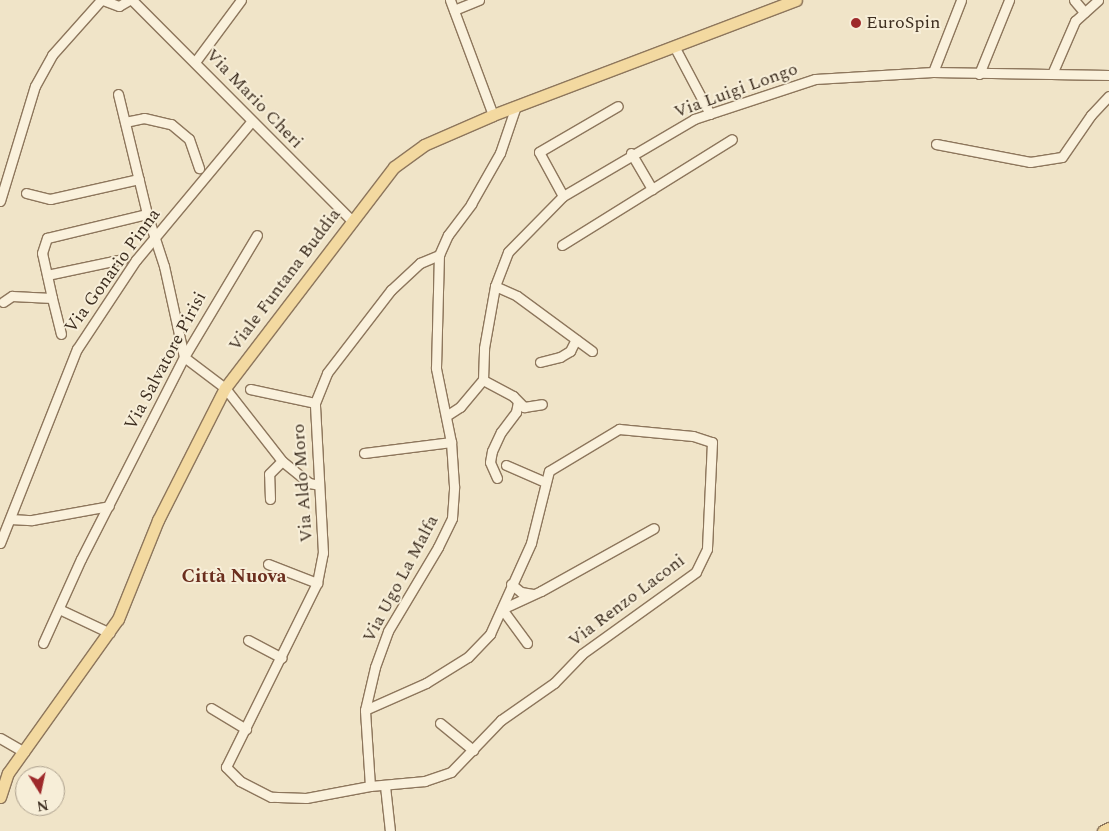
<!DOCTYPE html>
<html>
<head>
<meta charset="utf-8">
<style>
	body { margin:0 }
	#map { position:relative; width:1109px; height:831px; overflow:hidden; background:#f0e4c8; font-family:Spectral,serif }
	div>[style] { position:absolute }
	.roads { filter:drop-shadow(1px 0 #8d765c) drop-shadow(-1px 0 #8d765c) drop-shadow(0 1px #8d765c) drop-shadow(0 -1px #8d765c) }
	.minor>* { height:9px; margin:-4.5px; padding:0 4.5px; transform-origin:4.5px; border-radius:4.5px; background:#faf1dc }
	.major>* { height:11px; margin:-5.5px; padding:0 5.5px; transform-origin:5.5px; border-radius:5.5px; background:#f3d9a0 }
	.dots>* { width:14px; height:14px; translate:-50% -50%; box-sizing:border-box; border:2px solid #f7eed8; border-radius:50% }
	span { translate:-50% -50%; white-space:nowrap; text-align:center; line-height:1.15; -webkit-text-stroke:4px #f7eed8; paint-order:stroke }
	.poi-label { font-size:18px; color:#3d2e20 }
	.left { translate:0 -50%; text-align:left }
	.street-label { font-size:18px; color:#3d2e20 }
	.neighbourhood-label { font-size:19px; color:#6b2e1e; font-weight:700 }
	.north { position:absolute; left:15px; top:766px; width:50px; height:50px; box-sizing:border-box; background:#f7eed8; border:1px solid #ada18e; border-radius:50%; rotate:170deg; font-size:14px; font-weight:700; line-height:20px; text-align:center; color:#3d2e20 }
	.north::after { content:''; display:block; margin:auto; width:18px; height:22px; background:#9e2a2b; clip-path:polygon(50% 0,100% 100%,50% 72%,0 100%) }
</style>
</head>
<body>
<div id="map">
	<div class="roads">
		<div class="minor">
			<i style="left:103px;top:0;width:17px;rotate:21deg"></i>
			<i style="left:119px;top:6px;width:12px;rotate:-31deg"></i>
			<i style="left:132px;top:0;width:312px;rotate:45.1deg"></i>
			<i style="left:450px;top:0;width:123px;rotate:69.5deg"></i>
			<i style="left:1074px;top:0;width:16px;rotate:50deg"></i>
			<i style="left:454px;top:10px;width:27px;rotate:-22deg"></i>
			<i style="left:674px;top:46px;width:77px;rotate:62.1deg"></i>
			<i style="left:195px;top:62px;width:77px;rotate:-53.4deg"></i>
			<i style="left:933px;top:72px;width:77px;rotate:-68.7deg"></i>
			<i style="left:979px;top:74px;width:80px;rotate:-67.9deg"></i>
			<i style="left:1052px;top:74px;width:58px;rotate:-66.5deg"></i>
			<i style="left:1075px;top:21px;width:31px;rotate:-42deg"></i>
			<i style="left:118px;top:94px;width:123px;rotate:76.4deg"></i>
			<i style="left:147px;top:214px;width:55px;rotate:71.9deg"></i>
			<i style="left:164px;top:266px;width:93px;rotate:77.6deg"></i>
			<i style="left:184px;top:357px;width:51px;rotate:37.1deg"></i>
			<i style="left:225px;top:388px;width:93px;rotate:52deg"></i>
			<i style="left:282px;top:461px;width:35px;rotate:39deg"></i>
			<i style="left:309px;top:483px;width:10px;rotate:11deg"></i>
			<i style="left:125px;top:122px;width:19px;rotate:-12deg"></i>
			<i style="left:144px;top:118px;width:28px;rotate:13deg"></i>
			<i style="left:171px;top:124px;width:23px;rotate:40deg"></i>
			<i style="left:189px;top:139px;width:31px;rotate:71deg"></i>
			<i style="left:936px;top:144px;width:96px;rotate:10.8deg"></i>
			<i style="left:1030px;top:162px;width:32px;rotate:-9deg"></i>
			<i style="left:1062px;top:157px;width:51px;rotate:-55.4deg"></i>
			<i style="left:1091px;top:115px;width:26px;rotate:-47deg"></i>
			<i style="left:631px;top:153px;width:42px;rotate:59.7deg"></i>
			<i style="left:26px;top:193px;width:25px;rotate:14deg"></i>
			<i style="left:50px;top:199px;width:91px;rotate:-12.7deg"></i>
			<i style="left:563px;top:196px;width:50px;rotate:-118.6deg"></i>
			<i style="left:539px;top:152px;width:91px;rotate:-30.2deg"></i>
			<i style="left:0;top:201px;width:120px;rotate:-73.1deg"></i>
			<i style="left:35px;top:86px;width:35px;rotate:-61deg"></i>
			<i style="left:52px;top:55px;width:74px;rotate:-48.3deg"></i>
			<i style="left:562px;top:245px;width:200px;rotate:-31.9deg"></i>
			<i style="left:47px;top:275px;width:78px;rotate:-11.9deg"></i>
			<i style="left:495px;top:286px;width:24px;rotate:24deg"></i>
			<i style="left:517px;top:296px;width:93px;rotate:36.3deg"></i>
			<i style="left:52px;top:298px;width:37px;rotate:76deg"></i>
			<i style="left:3px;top:302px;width:11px;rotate:-34deg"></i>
			<i style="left:12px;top:296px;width:40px;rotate:2.9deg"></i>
			<i style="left:52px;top:298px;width:46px;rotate:-102.5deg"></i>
			<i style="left:42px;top:253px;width:16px;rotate:-72deg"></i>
			<i style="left:47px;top:238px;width:103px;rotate:-13.5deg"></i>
			<i style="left:540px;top:362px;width:21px;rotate:-14deg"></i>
			<i style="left:560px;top:357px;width:12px;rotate:-31deg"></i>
			<i style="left:570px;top:351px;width:13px;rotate:-63deg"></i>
			<i style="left:483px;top:380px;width:34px;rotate:28deg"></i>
			<i style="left:513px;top:396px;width:16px;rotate:45deg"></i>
			<i style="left:524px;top:407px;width:18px;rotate:-9deg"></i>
			<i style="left:250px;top:389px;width:66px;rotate:12.2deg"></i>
			<i style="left:446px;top:416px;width:17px;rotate:-33deg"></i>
			<i style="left:460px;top:407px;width:35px;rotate:-50deg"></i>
			<i style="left:483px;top:380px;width:32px;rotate:-88deg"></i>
			<i style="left:484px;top:348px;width:63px;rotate:-79.9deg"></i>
			<i style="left:495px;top:286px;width:36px;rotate:-69deg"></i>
			<i style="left:508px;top:252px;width:78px;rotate:-45.5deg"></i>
			<i style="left:563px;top:196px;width:152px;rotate:-30.4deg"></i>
			<i style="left:694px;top:119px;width:127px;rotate:-18.3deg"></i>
			<i style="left:815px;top:79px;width:118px;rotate:-3.4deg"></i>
			<i style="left:933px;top:72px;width:176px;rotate:1deg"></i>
			<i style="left:364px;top:453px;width:88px;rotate:-7.2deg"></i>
			<i style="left:506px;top:465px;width:43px;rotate:23.6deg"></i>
			<i style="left:497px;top:478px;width:17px;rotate:-114deg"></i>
			<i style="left:490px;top:462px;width:11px;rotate:-80deg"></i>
			<i style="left:492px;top:451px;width:21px;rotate:-65deg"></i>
			<i style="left:501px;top:432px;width:25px;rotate:-53deg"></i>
			<i style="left:516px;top:412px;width:10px;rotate:-79deg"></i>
			<i style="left:270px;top:499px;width:25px;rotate:-92deg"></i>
			<i style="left:269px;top:474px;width:18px;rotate:-45deg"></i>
			<i style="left:10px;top:519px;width:22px;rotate:3deg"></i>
			<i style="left:32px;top:520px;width:78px;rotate:-10.3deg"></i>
			<i style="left:0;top:543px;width:209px;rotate:-68.4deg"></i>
			<i style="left:77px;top:349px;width:107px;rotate:-56.5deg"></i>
			<i style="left:136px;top:260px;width:181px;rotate:-50.2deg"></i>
			<i style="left:268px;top:564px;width:53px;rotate:21.2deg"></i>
			<i style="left:511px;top:584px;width:13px;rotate:39deg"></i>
			<i style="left:521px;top:592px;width:12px;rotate:9deg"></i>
			<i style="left:59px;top:609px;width:56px;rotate:25.2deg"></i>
			<i style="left:248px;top:640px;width:38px;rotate:28deg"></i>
			<i style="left:43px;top:643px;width:92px;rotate:-65.7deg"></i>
			<i style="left:81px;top:559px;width:227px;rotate:-63deg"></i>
			<i style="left:184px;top:357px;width:142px;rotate:-59.1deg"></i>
			<i style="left:527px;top:643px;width:42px;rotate:-126.3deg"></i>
			<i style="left:502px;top:609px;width:43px;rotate:-24.8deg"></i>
			<i style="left:541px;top:591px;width:129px;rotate:-29.1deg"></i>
			<i style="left:211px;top:708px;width:41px;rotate:31deg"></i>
			<i style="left:365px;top:710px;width:67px;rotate:-23.9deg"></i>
			<i style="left:426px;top:683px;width:49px;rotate:-31.8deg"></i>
			<i style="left:468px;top:657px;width:32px;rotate:-46deg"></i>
			<i style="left:490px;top:634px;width:100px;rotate:-65.7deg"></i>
			<i style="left:531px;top:543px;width:74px;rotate:-76deg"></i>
			<i style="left:549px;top:471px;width:82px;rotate:-31deg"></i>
			<i style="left:619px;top:429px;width:74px;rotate:5.4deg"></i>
			<i style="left:693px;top:436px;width:20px;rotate:18deg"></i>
			<i style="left:712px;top:442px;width:107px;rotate:92.7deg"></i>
			<i style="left:707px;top:549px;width:25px;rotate:116deg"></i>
			<i style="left:696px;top:572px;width:140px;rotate:144.3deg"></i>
			<i style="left:582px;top:654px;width:40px;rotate:134deg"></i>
			<i style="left:554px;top:683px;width:65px;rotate:145.1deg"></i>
			<i style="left:501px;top:720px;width:72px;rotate:133.9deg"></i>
			<i style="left:451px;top:772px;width:28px;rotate:161deg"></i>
			<i style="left:425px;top:781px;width:55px;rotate:174.8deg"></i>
			<i style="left:370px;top:786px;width:65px;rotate:169.4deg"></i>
			<i style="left:306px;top:798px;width:35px;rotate:-178deg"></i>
			<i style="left:271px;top:797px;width:35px;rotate:-153deg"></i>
			<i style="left:240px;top:781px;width:20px;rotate:-135deg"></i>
			<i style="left:226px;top:767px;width:205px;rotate:-63.7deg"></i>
			<i style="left:317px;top:583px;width:31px;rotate:-79deg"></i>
			<i style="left:323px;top:553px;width:150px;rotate:-93.1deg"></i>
			<i style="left:315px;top:403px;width:32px;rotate:-68deg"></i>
			<i style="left:327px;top:373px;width:105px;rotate:-52.4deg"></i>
			<i style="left:391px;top:290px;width:40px;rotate:-43deg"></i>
			<i style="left:420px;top:263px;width:21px;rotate:-23deg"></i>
			<i style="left:440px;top:723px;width:43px;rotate:39.3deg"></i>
			<i style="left:0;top:738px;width:28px;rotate:30deg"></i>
			<i style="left:370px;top:786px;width:76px;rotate:-93.8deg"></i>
			<i style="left:365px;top:710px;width:44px;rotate:-76.9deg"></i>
			<i style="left:375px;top:667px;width:38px;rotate:-70deg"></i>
			<i style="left:388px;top:631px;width:98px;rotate:-59.2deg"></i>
			<i style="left:438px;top:547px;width:32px;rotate:-64deg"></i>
			<i style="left:452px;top:518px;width:32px;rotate:-86deg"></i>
			<i style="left:454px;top:486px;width:44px;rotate:-93.9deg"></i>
			<i style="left:451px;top:442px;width:76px;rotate:-101.5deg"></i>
			<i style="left:436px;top:368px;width:113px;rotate:-88.5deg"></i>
			<i style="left:439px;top:255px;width:22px;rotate:-66deg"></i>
			<i style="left:448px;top:235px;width:39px;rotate:-53deg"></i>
			<i style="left:471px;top:204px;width:59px;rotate:-60.4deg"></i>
			<i style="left:500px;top:153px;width:50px;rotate:-71.2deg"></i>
			<i style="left:385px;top:786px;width:45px;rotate:83.7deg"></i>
		</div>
		<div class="major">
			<i style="left:0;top:797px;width:25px;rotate:-72deg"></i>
			<i style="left:8px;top:773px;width:189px;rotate:-54.5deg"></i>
			<i style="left:118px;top:619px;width:107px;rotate:-68deg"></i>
			<i style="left:158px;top:520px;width:148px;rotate:-63.1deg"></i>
			<i style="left:225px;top:388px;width:278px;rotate:-52.6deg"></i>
			<i style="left:394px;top:167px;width:37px;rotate:-36deg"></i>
			<i style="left:424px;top:145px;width:75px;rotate:-23.5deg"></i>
			<i style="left:493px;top:115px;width:324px;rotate:-20.8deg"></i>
			<i style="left:1103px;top:831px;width:7px;rotate:-27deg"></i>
		</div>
	</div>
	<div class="dots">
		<i style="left:856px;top:23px;background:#9e2a2b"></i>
	</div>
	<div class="poi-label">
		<span class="left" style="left:866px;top:23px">EuroSpin</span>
	</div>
	<div class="street-label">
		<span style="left:736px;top:91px;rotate:-20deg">Via Luigi Longo</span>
		<span style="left:254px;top:99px;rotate:46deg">Via Mario Cheri</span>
		<span style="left:113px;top:271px;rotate:-54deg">Via Gonario Pinna</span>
		<span style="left:285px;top:280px;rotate:-53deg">Viale Funtana Buddia</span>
		<span style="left:166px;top:361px;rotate:-62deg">Via Salvatore Pirisi</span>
		<span style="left:303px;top:483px;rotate:-94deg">Via Aldo Moro</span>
		<span style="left:401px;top:579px;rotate:-62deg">Via Ugo La Malfa</span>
		<span style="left:627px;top:601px;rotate:-37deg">Via Renzo Laconi</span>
	</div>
	<div class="neighbourhood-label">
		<span style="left:234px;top:577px">Città Nuova</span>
	</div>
	<div class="north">N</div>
</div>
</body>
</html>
